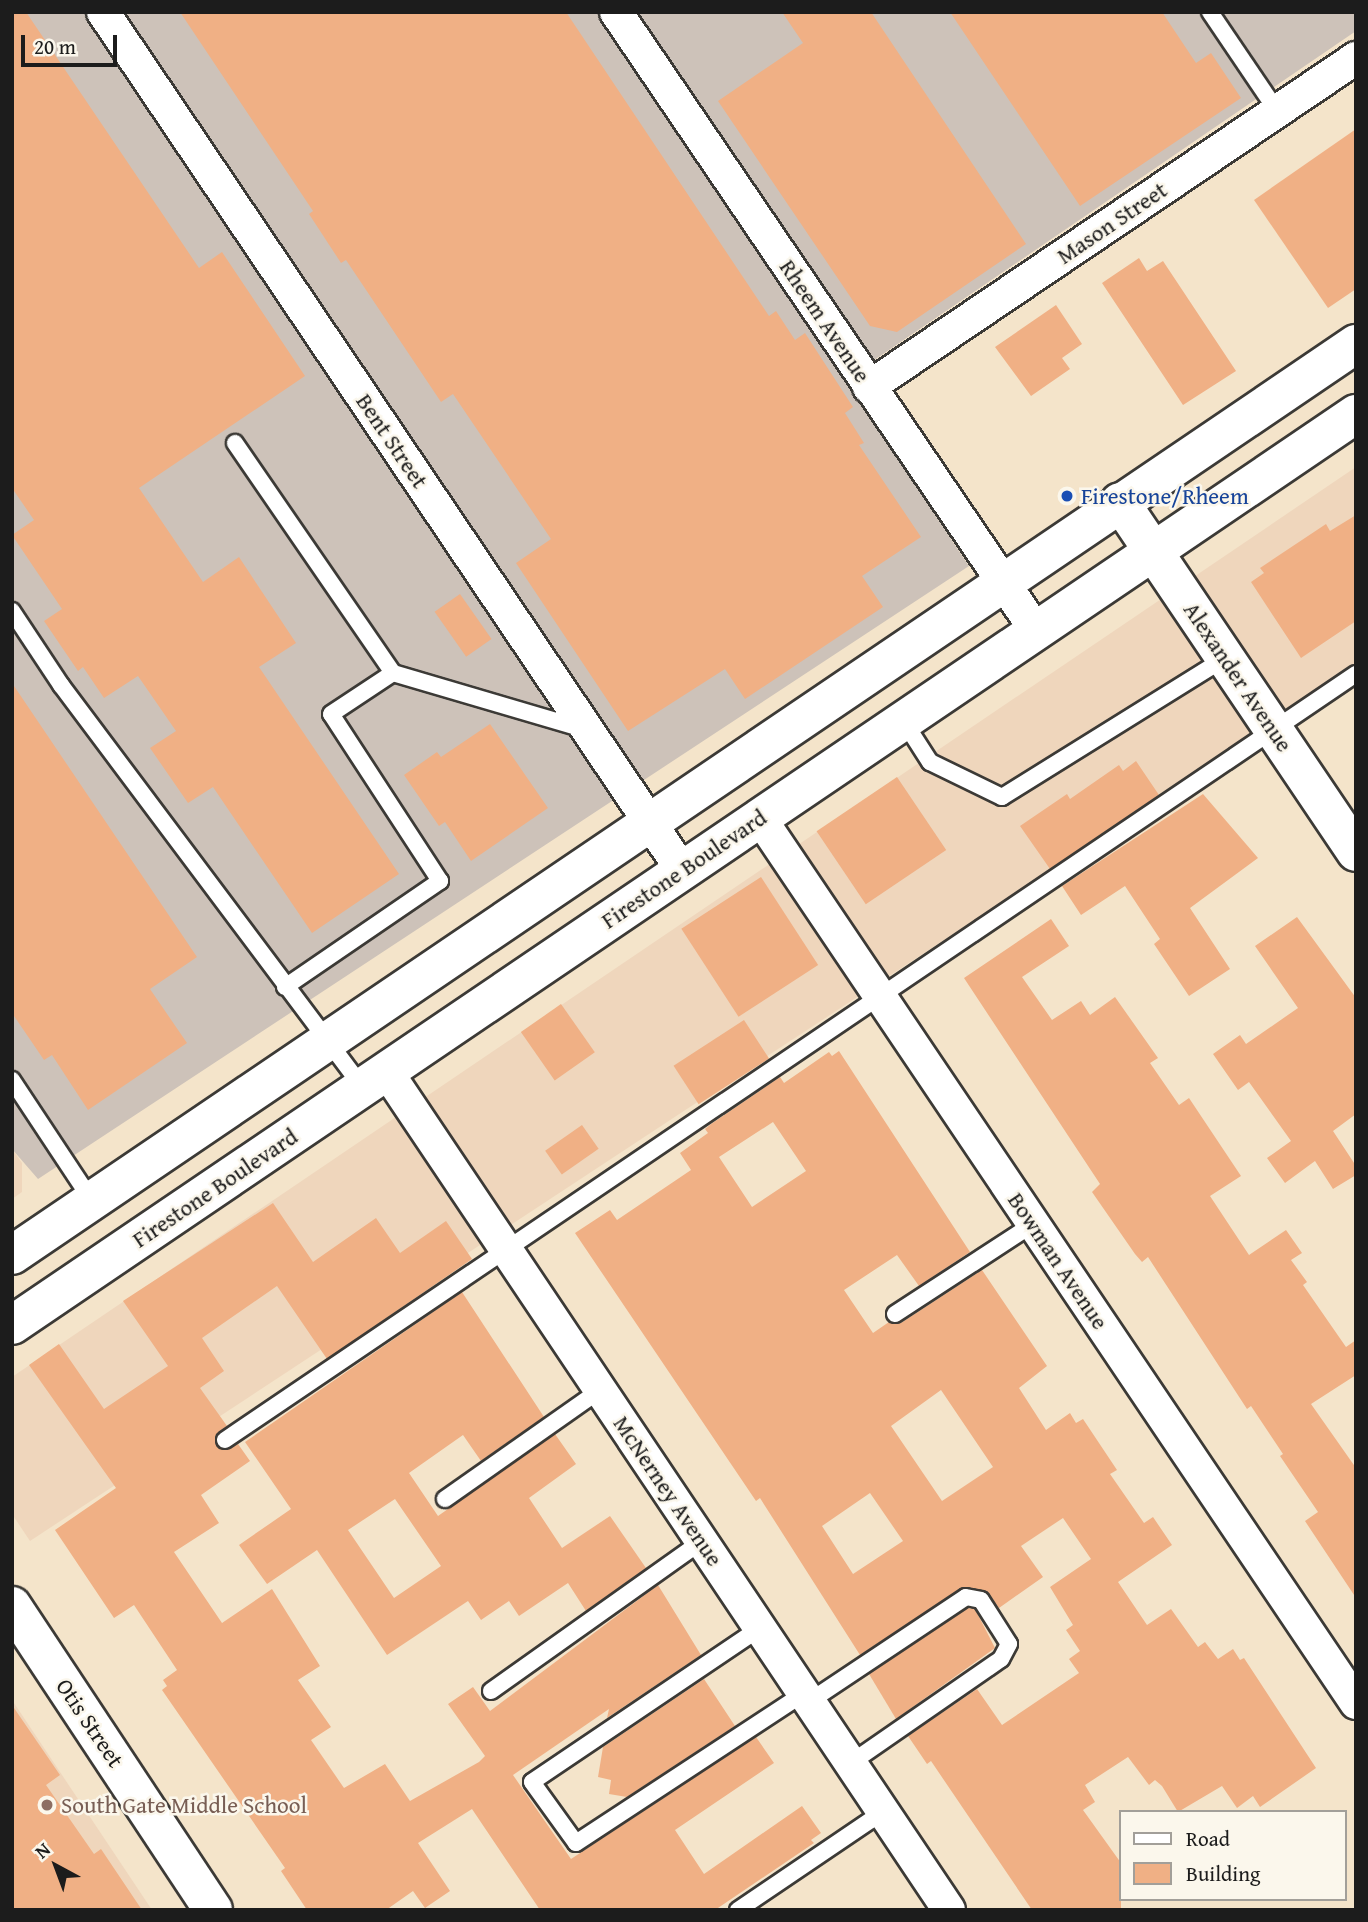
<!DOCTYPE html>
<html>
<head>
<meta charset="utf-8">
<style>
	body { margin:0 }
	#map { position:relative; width:1368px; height:1922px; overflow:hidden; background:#f4e4ca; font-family:"Gentium Book Plus",serif }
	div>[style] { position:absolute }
	.built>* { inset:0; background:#efd6bc }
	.industrial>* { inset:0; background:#cdc2b9 }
	.building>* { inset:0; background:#f0b085; transform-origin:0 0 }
	.roads { filter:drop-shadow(2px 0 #3c3a36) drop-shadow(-2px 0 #3c3a36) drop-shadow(0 2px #3c3a36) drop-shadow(0 -2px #3c3a36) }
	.lane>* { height:16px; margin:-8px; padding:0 8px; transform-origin:8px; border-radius:8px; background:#fff }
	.street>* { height:32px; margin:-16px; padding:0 16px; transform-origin:16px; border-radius:16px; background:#fff }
	.secondary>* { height:38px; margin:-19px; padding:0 19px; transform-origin:19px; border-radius:19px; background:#fff }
	.primary>* { height:38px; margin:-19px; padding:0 19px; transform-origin:19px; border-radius:19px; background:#fff }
	.dots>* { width:19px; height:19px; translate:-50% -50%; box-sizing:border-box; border:4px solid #fbf7ec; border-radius:50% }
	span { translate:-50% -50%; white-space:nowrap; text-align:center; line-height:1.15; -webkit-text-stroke:5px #fbf7ec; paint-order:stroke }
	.street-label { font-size:23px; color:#1c1c1c }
	.transit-label { font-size:23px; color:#164399 }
	.left { translate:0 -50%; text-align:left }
	.education-label { font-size:23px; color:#785e54 }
	.frame { position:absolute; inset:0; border:14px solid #1c1c1c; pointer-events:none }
	.legend { position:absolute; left:1119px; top:1810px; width:228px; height:91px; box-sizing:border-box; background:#fbf7ec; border:2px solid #a29f99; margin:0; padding:9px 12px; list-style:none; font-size:21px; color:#1c1c1c }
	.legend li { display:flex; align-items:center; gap:14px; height:35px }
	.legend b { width:35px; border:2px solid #a29f99 }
	.north { position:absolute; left:21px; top:1831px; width:70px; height:70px; -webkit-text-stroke:5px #fbf7ec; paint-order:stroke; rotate:319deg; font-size:19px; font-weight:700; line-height:28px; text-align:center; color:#1c1c1c }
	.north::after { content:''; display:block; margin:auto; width:24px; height:32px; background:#1c1c1c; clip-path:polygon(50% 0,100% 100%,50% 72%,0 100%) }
	.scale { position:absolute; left:21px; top:35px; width:96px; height:32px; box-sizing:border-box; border:4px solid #1c1c1c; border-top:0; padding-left:9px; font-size:21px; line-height:24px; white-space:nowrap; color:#1c1c1c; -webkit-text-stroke:5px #fbf7ec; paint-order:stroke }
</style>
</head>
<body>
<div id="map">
	<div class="built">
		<i style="clip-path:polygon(1356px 467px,1356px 669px,30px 1541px,12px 1514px,12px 1377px)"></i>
		<i style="clip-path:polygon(12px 1149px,22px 1163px,22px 1192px,12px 1199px)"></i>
		<i style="clip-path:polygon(12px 1700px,152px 1910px,12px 1910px)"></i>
	</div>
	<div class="industrial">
		<i style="clip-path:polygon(12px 12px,1356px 12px,1356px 31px,845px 380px,969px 566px,38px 1179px,12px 1149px)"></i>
	</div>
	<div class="building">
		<i style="clip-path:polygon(12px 12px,26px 12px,199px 268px,222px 252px,305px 376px,139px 488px,203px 582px,239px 557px,296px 643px,259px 667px,399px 874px,312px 933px,213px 787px,188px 803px,150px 748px,176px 731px,138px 676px,104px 698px,83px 667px,78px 671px,44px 621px,62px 609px,12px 535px,34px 520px,12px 488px)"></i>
		<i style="clip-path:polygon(180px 12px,566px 12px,769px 316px,776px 311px,795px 340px,805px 333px,853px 407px,845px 413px,864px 443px,859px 445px,921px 537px,862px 576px,883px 607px,745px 699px,725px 669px,628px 731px,516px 563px,551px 539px,453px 394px,441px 402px,346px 260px,341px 263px,309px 214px,313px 211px)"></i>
		<i style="clip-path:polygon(782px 12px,871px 12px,1026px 244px,897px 332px,870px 326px,718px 101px,803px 43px)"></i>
		<i style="clip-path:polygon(950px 12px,1162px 12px,1196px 63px,1211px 53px,1241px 98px,1080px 206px)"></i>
		<i style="clip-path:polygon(1356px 129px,1356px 289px,1328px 308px,1254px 200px)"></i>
		<i style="clip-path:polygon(1139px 258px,1147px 271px,1163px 261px,1236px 371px,1183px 405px,1102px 283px)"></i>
		<i style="clip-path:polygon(1056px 305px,1082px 344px,1062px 358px,1070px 369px,1031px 396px,995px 347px)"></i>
		<i style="clip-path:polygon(1356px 515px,1356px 621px,1301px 658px,1251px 582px,1264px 573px,1260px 568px,1326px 524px,1330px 531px)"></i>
		<i style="left:460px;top:594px;width:55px;height:31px;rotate:55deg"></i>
		<i style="clip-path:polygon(12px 683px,197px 957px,150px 989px,187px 1043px,88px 1110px,52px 1055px,44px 1060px,12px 1013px)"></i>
		<i style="clip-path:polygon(490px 724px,548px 808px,471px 861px,445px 822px,439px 826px,404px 775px,437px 752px,441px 757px)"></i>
		<i style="clip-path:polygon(1136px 761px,1159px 795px,1050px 869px,1020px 826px,1067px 794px,1070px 799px,1119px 765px,1123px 771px)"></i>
		<i style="left:897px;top:777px;width:88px;height:97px;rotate:56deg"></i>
		<i style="clip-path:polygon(1203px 794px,1258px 858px,1190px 908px,1230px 969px,1189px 996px,1154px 944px,1160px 939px,1125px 886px,1081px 915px,1062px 886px)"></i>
		<i style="left:761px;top:877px;width:105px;height:95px;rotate:57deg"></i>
		<i style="clip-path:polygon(1297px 917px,1356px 998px,1356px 1114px,1333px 1131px,1356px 1166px,1356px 1175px,1333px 1189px,1315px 1161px,1285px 1183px,1267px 1158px,1291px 1141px,1249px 1082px,1238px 1090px,1213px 1054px,1240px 1035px,1246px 1044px,1298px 1008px,1255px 946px)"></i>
		<i style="clip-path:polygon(1051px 919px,1069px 946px,1022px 977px,1052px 1020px,1081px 1001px,1090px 1015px,1115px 997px,1158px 1058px,1150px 1063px,1179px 1105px,1189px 1098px,1241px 1176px,1210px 1196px,1249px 1255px,1286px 1230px,1302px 1253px,1291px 1260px,1307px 1282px,1303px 1285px,1346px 1347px,1356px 1340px,1356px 1375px,1311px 1404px,1356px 1468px,1356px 1598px,1305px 1521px,1318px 1512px,1280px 1456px,1283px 1454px,1251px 1406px,1247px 1409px,1148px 1257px,1142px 1262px,1135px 1254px,1092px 1192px,1100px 1184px,964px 978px)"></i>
		<i style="left:561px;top:1004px;width:59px;height:49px;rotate:55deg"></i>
		<i style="left:744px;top:1020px;width:46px;height:84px;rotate:57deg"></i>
		<i style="clip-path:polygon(evenodd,839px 1051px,970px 1252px,919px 1286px,897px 1255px,844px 1290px,873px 1333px,889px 1322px,901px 1323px,982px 1270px,1047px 1366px,1019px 1388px,1046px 1430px,1070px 1413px,1076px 1423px,1083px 1419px,1117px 1470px,1110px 1474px,1144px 1523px,1153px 1517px,1172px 1545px,1118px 1582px,1147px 1625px,1171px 1609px,1198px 1647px,1205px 1642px,1218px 1659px,1233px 1649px,1240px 1660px,1244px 1658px,1316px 1768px,1260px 1807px,1253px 1796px,1237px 1808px,1222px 1786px,1178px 1812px,1162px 1786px,1155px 1780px,1149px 1785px,1128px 1757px,1085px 1785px,1095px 1802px,1083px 1810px,1121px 1863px,1121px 1910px,1032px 1910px,931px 1761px,927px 1764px,908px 1736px,977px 1689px,1002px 1725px,1079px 1673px,1069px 1659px,1080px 1651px,1066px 1630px,1073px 1625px,1050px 1587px,1091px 1559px,1063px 1518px,1021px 1546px,1043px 1577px,999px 1608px,986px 1591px,963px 1587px,860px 1655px,760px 1498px,756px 1501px,575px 1233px,610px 1210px,617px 1220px,691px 1170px,680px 1153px,708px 1133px,705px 1129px,711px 1124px,780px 1077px,784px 1083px,829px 1052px,832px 1056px,839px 1051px,773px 1122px,806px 1171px,752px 1207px,719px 1157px,773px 1122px,839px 1051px,941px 1390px,993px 1467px,942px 1501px,891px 1426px,941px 1390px,839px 1051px,870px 1493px,903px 1541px,853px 1574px,822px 1526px,870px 1493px)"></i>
		<i style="left:582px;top:1125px;width:29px;height:45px;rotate:55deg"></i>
		<i style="clip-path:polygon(273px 1203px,313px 1262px,376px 1218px,400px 1253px,446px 1221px,472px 1259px,327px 1359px,277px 1286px,202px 1338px,224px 1371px,200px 1388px,227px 1426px,216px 1435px,216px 1445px,225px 1450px,238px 1444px,250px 1461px,201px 1495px,219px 1523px,174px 1552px,222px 1623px,272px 1589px,320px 1666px,298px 1680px,331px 1727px,311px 1740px,344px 1788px,385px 1764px,410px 1801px,479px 1762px,485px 1756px,448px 1704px,473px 1687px,490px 1711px,658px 1585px,701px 1655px,607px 1718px,609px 1709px,513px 1775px,571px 1859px,756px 1737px,774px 1763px,675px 1830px,704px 1874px,802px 1806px,821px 1833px,811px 1840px,814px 1843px,715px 1910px,540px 1910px,472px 1809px,418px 1843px,450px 1891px,425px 1908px,413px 1891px,386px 1910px,307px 1910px,281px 1871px,285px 1868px,162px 1690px,167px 1686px,163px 1680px,177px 1670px,134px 1605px,114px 1618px,55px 1530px,116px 1488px,29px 1365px,59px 1344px,104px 1409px,168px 1366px,123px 1301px)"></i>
		<i style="clip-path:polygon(evenodd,462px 1292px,544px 1417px,481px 1461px,463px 1435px,409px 1473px,438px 1516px,555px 1434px,576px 1464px,529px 1498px,562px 1548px,610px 1516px,646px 1568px,586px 1611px,568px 1583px,519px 1616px,509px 1601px,481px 1620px,468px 1601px,387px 1655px,317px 1550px,267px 1584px,239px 1545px,291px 1509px,245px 1442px,462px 1292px,395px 1499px,441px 1566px,394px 1598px,348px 1530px,395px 1499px)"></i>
		<i style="clip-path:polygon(968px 1608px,975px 1609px,995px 1648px,896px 1719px,869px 1674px)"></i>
		<i style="clip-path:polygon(704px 1679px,735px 1726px,627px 1797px,609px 1794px,611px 1780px,598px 1777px,603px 1747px)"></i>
		<i style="clip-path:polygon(12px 1705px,60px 1775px,46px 1785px,94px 1854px,101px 1849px,142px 1910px,12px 1910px)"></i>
	</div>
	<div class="roads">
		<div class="lane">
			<i style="left:1210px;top:12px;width:120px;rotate:55.9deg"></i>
			<i style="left:235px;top:443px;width:279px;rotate:55.5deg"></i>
			<i style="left:393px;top:673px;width:198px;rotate:16.4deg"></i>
			<i style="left:12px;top:611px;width:89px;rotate:56.5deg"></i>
			<i style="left:61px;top:685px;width:504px;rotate:53.15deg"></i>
			<i style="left:903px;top:720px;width:50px;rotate:57.3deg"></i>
			<i style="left:930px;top:762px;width:80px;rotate:25.9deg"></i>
			<i style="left:1002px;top:797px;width:263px;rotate:-31.9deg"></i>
			<i style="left:285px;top:987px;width:188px;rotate:-34.4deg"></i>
			<i style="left:440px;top:881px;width:199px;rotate:-123.1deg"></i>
			<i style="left:331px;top:714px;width:74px;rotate:-33.5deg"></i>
			<i style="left:12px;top:1080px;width:145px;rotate:56.5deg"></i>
			<i style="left:895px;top:1314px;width:165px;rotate:-33.1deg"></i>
			<i style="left:225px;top:1440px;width:1366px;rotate:-34.11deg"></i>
			<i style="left:445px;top:1499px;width:189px;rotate:-35.1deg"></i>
			<i style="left:760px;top:1628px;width:275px;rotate:146deg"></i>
			<i style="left:532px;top:1782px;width:75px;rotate:54.2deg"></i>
			<i style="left:576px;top:1843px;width:273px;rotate:-33.3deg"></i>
			<i style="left:491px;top:1691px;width:259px;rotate:-35.4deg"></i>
			<i style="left:810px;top:1701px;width:187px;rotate:-33.7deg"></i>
			<i style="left:966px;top:1597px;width:15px;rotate:11deg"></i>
			<i style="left:981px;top:1600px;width:52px;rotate:57.5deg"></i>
			<i style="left:1009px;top:1644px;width:17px;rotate:118deg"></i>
			<i style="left:1001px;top:1659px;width:183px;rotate:145.3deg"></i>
			<i style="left:738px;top:1910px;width:175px;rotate:-34.1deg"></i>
		</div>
		<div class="street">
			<i style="left:103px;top:12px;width:1035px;rotate:55.99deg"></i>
			<i style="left:616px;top:12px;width:746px;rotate:55.82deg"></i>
			<i style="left:869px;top:387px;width:588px;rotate:-34.04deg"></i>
			<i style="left:760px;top:818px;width:1067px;rotate:56.04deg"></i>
			<i style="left:387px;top:1072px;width:1009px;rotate:56.15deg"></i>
		</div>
		<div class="secondary">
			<i style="left:1120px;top:502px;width:422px;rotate:56deg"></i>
			<i style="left:12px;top:1606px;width:364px;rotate:56.5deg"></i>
		</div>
		<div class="primary">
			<i style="left:12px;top:1255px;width:1624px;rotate:-34.13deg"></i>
			<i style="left:12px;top:1325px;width:1624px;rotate:-34.13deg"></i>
		</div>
	</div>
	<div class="dots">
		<i style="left:1067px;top:496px;background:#1a4fb4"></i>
		<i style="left:47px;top:1805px;background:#8d6e63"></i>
	</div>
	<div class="street-label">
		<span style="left:1112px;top:223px;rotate:-34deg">Mason Street</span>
		<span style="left:825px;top:321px;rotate:56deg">Rheem Avenue</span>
		<span style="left:392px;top:441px;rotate:56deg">Bent Street</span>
		<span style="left:1238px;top:677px;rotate:56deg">Alexander Avenue</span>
		<span style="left:684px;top:869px;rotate:-34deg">Firestone Boulevard</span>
		<span style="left:215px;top:1188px;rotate:-34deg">Firestone Boulevard</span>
		<span style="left:1058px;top:1261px;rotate:56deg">Bowman Avenue</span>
		<span style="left:668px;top:1491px;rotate:56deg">McNerney Avenue</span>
		<span style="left:90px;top:1723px;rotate:56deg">Otis Street</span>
	</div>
	<div class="transit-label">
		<span class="left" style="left:1081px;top:496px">Firestone/Rheem</span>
	</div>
	<div class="education-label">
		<span class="left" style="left:61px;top:1805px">South Gate Middle School</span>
	</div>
	<div class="frame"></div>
	<ul class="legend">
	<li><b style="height:9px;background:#fff"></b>Road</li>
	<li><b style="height:19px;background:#f0b085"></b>Building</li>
	</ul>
	<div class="north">N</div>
	<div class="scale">20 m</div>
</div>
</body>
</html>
